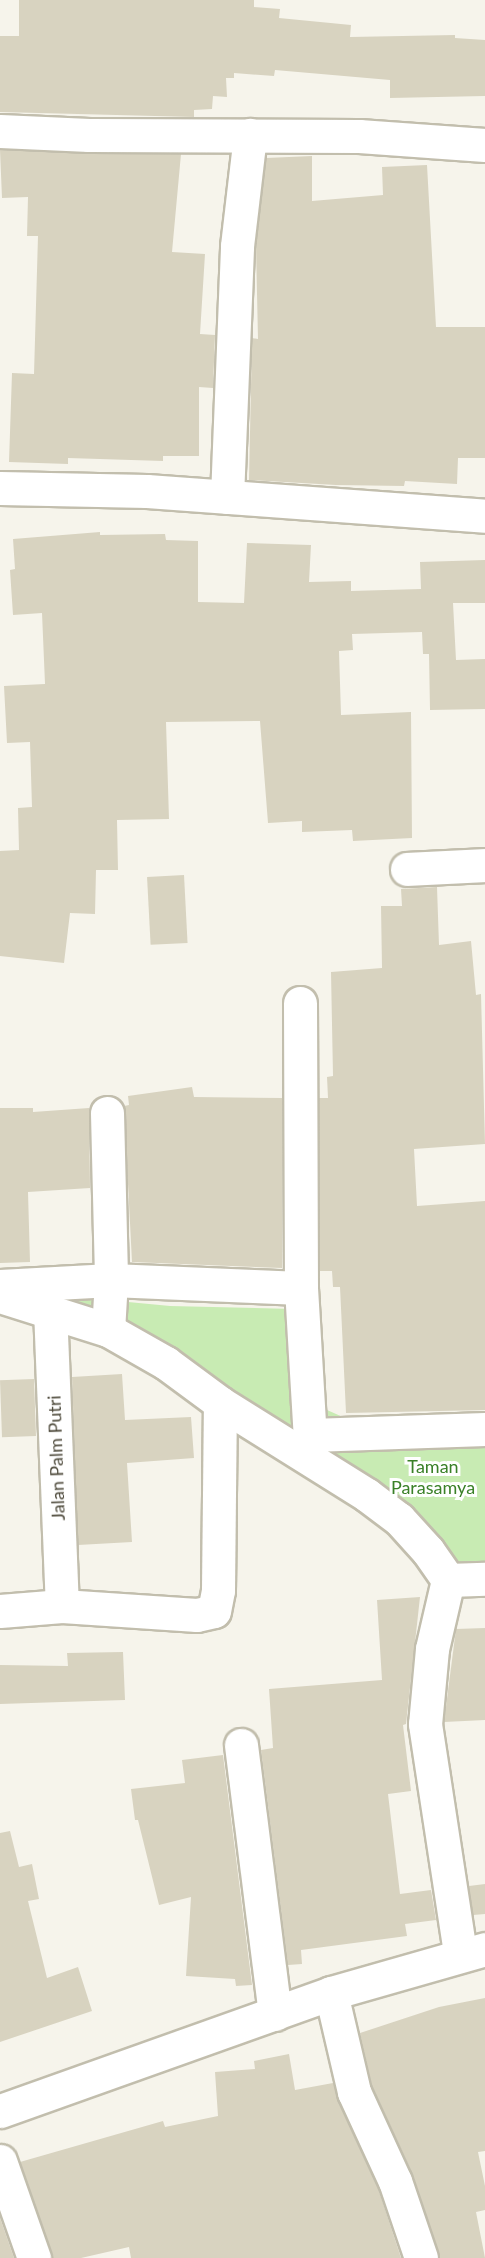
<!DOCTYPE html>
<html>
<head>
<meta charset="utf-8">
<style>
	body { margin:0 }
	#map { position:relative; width:485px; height:2258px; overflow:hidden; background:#f6f4eb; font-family:Lato,sans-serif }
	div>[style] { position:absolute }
	.green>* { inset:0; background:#c8ebb3 }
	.building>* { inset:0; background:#d8d3c0; transform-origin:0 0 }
	.roads { filter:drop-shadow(2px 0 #c2bead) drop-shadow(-2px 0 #c2bead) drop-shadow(0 2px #c2bead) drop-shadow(0 -2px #c2bead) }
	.minor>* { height:33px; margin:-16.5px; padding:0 16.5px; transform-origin:16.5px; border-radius:16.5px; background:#fff }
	span { translate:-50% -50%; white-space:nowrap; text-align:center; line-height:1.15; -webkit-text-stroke:6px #fff; paint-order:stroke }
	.street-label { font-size:18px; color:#4b4738 }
	.park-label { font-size:18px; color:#3a8028 }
</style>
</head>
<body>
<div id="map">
	<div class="green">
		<i style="clip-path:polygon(65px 1296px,170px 1306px,294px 1309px,299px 1392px,327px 1410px,361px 1425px,485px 1424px,485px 1571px,440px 1558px,62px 1308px)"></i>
	</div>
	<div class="building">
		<i style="clip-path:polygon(19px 0,254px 0,254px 7px,280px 9px,279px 18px,351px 25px,350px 37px,455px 35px,455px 38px,485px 40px,485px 96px,390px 98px,390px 80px,275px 70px,274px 76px,234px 73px,234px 78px,226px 78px,227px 97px,213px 96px,212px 109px,194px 110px,194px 117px,0 112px,0 36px,19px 36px)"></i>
		<i style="clip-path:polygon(0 150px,181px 154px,172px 252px,205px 254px,200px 334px,215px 335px,213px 388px,199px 387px,199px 456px,163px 456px,163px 461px,68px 458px,68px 464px,9px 462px,12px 373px,34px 374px,38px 236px,27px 236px,28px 197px,2px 198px)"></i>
		<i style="clip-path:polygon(312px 156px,312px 201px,383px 195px,382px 167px,427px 165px,436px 327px,485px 327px,485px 458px,458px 458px,457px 484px,405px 481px,404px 486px,336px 485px,249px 480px,252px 338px,258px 339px,256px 247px,266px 158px)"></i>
		<i style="clip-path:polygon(100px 532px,100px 535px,165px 534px,166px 540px,198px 541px,198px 602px,244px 603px,247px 543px,311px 545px,309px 582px,351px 581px,351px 591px,421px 589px,420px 562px,485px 560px,485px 603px,453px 603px,456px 660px,485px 659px,485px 709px,430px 710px,429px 654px,423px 654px,422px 632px,352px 634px,353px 650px,339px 651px,341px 715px,411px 712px,412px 838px,353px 841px,352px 830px,302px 832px,302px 821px,268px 823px,260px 721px,166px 722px,169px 819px,117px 820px,118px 870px,96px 870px,95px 914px,70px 913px,64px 963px,0 956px,0 851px,19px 850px,18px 808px,32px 807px,30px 742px,7px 743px,4px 686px,45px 684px,42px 613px,13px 615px,10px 570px,15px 569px,13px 539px)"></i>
		<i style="left:184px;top:875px;width:68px;height:37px;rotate:87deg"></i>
		<i style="clip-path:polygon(437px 887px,439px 945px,471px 941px,476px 995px,481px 994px,485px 1144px,414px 1149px,417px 1206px,485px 1201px,485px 1410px,346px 1413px,340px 1287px,333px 1287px,332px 1271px,320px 1271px,319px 1098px,328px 1098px,327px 1077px,333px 1076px,331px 972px,382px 968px,381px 906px,402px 906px,401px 889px)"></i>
		<i style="clip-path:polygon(192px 1087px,194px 1097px,282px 1098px,282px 1268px,132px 1262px,124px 1106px,129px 1105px,128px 1096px)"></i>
		<i style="clip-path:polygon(0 1108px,33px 1108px,33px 1112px,89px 1108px,90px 1188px,28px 1192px,30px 1262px,0 1263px)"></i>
		<i style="clip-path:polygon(122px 1374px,125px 1420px,191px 1417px,194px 1458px,127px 1463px,132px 1542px,78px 1545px,72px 1377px)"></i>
		<i style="left:34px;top:1379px;width:57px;height:34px;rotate:88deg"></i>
		<i style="clip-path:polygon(420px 1597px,406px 1724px,403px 1725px,411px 1791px,388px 1794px,400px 1894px,431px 1890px,436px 1920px,405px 1924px,407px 1936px,301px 1950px,302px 1964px,288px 1965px,261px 1750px,273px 1748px,269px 1689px,382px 1680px,377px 1600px)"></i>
		<i style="clip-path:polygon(485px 1628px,485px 1720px,444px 1722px,456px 1629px)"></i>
		<i style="clip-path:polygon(123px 1652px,125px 1700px,0 1704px,0 1665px,68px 1666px,67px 1653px)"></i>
		<i style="clip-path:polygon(223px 1755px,252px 1985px,236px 1986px,235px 1979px,186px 1976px,191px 1897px,159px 1905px,138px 1820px,135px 1820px,131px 1789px,185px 1783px,182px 1760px)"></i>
		<i style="clip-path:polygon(10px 1831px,19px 1867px,32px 1864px,39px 1899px,28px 1901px,47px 1978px,78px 1967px,92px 2011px,0 2042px,0 1833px)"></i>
		<i style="clip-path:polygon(485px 1884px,485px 1914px,473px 1915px,469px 1886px)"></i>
		<i style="clip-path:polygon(485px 1998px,485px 2151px,478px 2152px,485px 2186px,485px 2210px,476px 2212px,485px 2258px,439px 2258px,413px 2175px,372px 2086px,360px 2033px,439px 2007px)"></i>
		<i style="clip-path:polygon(289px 2054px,295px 2090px,333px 2083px,378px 2188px,401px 2258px,131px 2258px,129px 2247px,81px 2258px,52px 2258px,20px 2162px,163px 2121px,165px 2127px,218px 2116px,215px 2072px,255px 2069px,254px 2061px)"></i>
		<i style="clip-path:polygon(0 2218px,14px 2258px,0 2258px)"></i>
	</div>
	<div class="roads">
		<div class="minor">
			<i style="left:0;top:131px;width:89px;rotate:2.6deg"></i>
			<i style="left:89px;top:135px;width:270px;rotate:0.2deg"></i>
			<i style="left:359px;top:136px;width:126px;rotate:4.1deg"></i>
			<i style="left:0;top:488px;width:147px;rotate:1.2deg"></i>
			<i style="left:147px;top:491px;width:339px;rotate:4.2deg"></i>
			<i style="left:227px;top:497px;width:251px;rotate:-87.7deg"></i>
			<i style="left:237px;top:246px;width:112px;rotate:-83.3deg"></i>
			<i style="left:407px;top:869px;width:78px;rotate:-2.9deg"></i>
			<i style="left:300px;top:1003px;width:285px;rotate:89.8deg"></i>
			<i style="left:301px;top:1288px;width:170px;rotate:86.6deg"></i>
			<i style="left:107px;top:1113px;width:167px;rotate:88.6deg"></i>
			<i style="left:111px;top:1280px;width:50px;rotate:93.4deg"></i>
			<i style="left:0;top:1286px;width:111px;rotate:-3.1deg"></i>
			<i style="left:111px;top:1280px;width:190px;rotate:2.4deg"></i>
			<i style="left:0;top:1296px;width:113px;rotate:17.5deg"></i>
			<i style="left:108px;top:1330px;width:67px;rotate:29.6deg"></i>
			<i style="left:166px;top:1363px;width:67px;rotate:36.5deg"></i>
			<i style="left:220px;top:1403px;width:173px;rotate:32deg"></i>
			<i style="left:367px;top:1495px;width:40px;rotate:37deg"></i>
			<i style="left:399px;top:1519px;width:43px;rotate:47.8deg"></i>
			<i style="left:428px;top:1551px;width:35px;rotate:55deg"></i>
			<i style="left:448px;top:1580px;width:71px;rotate:103.1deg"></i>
			<i style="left:432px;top:1649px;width:75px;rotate:95.3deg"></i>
			<i style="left:425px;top:1724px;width:232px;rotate:81.3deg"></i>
			<i style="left:50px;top:1309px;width:297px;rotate:87.7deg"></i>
			<i style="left:311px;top:1435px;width:174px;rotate:-2deg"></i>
			<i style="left:448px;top:1580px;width:37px;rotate:-2deg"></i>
			<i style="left:0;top:1611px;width:62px;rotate:-4.6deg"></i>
			<i style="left:62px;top:1606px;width:135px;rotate:3.8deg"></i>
			<i style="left:197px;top:1615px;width:17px;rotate:-13deg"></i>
			<i style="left:214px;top:1611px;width:21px;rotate:-79deg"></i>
			<i style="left:218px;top:1590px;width:187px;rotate:-89.4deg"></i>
			<i style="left:241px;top:1745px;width:271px;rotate:82.8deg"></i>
			<i style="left:331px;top:1993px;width:102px;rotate:76.9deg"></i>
			<i style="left:354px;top:2092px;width:98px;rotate:65.3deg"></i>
			<i style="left:395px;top:2181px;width:81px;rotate:71.3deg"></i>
			<i style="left:0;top:2111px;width:351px;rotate:-19.6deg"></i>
			<i style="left:331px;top:1993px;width:160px;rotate:-15.9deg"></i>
			<i style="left:0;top:2161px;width:103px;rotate:70.7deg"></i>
		</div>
	</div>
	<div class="street-label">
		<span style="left:56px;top:1458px;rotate:-92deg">Jalan Palm Putri</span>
	</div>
	<div class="park-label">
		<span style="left:433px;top:1477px">Taman<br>Parasamya</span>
	</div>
</div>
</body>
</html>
